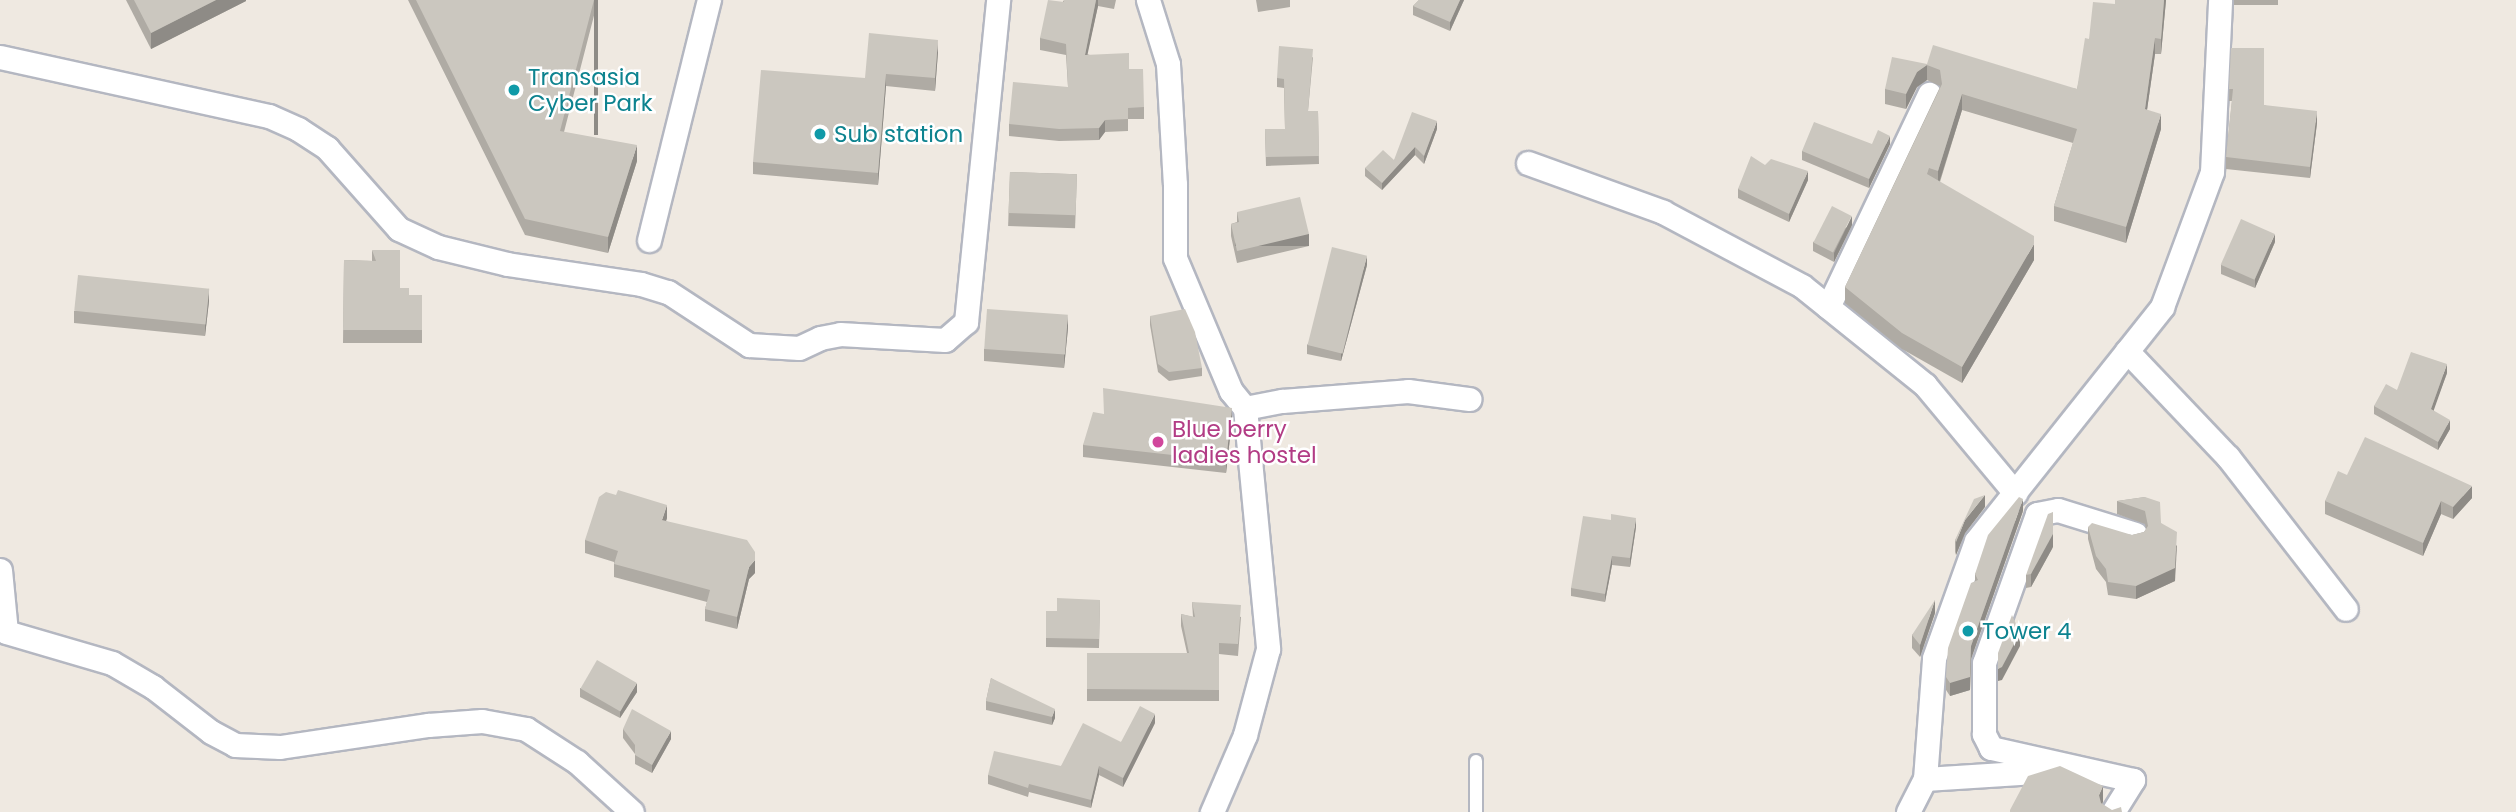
<!DOCTYPE html>
<html>
<head>
<meta charset="utf-8">
<style>
	body { margin:0 }
	#map { position:relative; width:2516px; height:812px; overflow:hidden; background:#efe9e1; font-family:Poppins,sans-serif }
	div>[style] { position:absolute }
	.roads { filter:drop-shadow(2px 0 #b4b7c1) drop-shadow(-2px 0 #b4b7c1) drop-shadow(0 2px #b4b7c1) drop-shadow(0 -2px #b4b7c1) }
	.service>* { height:12px; margin:-6px; padding:0 6px; transform-origin:6px; border-radius:6px; background:#fff }
	.minor>* { height:23px; margin:-11.5px; padding:0 11.5px; transform-origin:11.5px; border-radius:11.5px; background:#fff }
	.wall>* { inset:0; background:#afaba4; transform-origin:0 0 }
	.shaded-wall>* { inset:0; background:#8e8b86; transform-origin:0 0 }
	.building>* { inset:0; background:#cbc7bf; transform-origin:0 0 }
	.dots>* { width:19px; height:19px; translate:-50% -50%; box-sizing:border-box; border:4px solid #fff; border-radius:50% }
	span { translate:-50% -50%; white-space:nowrap; text-align:center; line-height:1.15; -webkit-text-stroke:5px #fff; paint-order:stroke }
	.culture-label { font-size:23px; color:#0d838f }
	.left { translate:0 -50%; text-align:left }
	.hotel-label { font-size:23px; color:#b23c85 }
</style>
</head>
<body>
<div id="map">
	<div class="roads">
		<div class="service">
			<i style="left:1476px;top:812px;width:51px;rotate:-90deg"></i>
		</div>
		<div class="minor">
			<i style="left:1148px;top:0;width:67px;rotate:72.6deg"></i>
			<i style="left:1168px;top:64px;width:120px;rotate:86.7deg"></i>
			<i style="left:1175px;top:184px;width:74px;rotate:90deg"></i>
			<i style="left:1175px;top:258px;width:144px;rotate:67.2deg"></i>
			<i style="left:1231px;top:391px;width:22px;rotate:51deg"></i>
			<i style="left:1245px;top:408px;width:242px;rotate:84.5deg"></i>
			<i style="left:1268px;top:649px;width:89px;rotate:105deg"></i>
			<i style="left:1245px;top:735px;width:84px;rotate:113.2deg"></i>
			<i style="left:0;top:57px;width:275px;rotate:12.4deg"></i>
			<i style="left:269px;top:116px;width:32px;rotate:24deg"></i>
			<i style="left:298px;top:129px;width:35px;rotate:33deg"></i>
			<i style="left:327px;top:148px;width:108px;rotate:48.4deg"></i>
			<i style="left:399px;top:229px;width:43px;rotate:24.8deg"></i>
			<i style="left:438px;top:247px;width:71px;rotate:13.8deg"></i>
			<i style="left:507px;top:264px;width:135px;rotate:8.5deg"></i>
			<i style="left:641px;top:284px;width:28px;rotate:17deg"></i>
			<i style="left:668px;top:292px;width:97px;rotate:33.2deg"></i>
			<i style="left:749px;top:345px;width:50px;rotate:3.4deg"></i>
			<i style="left:799px;top:348px;width:23px;rotate:-25deg"></i>
			<i style="left:820px;top:338px;width:20px;rotate:-11deg"></i>
			<i style="left:840px;top:334px;width:105px;rotate:3.3deg"></i>
			<i style="left:945px;top:340px;width:28px;rotate:-41deg"></i>
			<i style="left:966px;top:322px;width:324px;rotate:-84.3deg"></i>
			<i style="left:1528px;top:163px;width:144px;rotate:19.9deg"></i>
			<i style="left:1663px;top:212px;width:157px;rotate:28deg"></i>
			<i style="left:1802px;top:286px;width:158px;rotate:38.8deg"></i>
			<i style="left:1925px;top:385px;width:141px;rotate:50.2deg"></i>
			<i style="left:649px;top:240px;width:247px;rotate:-76deg"></i>
			<i style="left:1828px;top:307px;width:236px;rotate:-64.6deg"></i>
			<i style="left:2127px;top:351px;width:146px;rotate:46.4deg"></i>
			<i style="left:2228px;top:457px;width:192px;rotate:52.2deg"></i>
			<i style="left:1245px;top:408px;width:38px;rotate:-11deg"></i>
			<i style="left:1282px;top:401px;width:126px;rotate:-4.5deg"></i>
			<i style="left:1408px;top:391px;width:62px;rotate:7.5deg"></i>
			<i style="left:0;top:570px;width:62px;rotate:84.5deg"></i>
			<i style="left:6px;top:632px;width:110px;rotate:16.3deg"></i>
			<i style="left:112px;top:663px;width:48px;rotate:30.3deg"></i>
			<i style="left:153px;top:687px;width:73px;rotate:37.8deg"></i>
			<i style="left:211px;top:732px;width:27px;rotate:28deg"></i>
			<i style="left:235px;top:745px;width:45px;rotate:2.5deg"></i>
			<i style="left:280px;top:747px;width:150px;rotate:-8.5deg"></i>
			<i style="left:428px;top:725px;width:54px;rotate:-4.2deg"></i>
			<i style="left:482px;top:721px;width:45px;rotate:10.3deg"></i>
			<i style="left:526px;top:729px;width:61px;rotate:32.9deg"></i>
			<i style="left:577px;top:762px;width:74px;rotate:42.3deg"></i>
			<i style="left:1925px;top:779px;width:126px;rotate:-3.6deg"></i>
			<i style="left:1908px;top:812px;width:37px;rotate:-63deg"></i>
			<i style="left:1925px;top:779px;width:121px;rotate:-85.7deg"></i>
			<i style="left:1934px;top:658px;width:124px;rotate:-70.3deg"></i>
			<i style="left:1976px;top:541px;width:299px;rotate:-51.5deg"></i>
			<i style="left:2162px;top:307px;width:144px;rotate:-69.7deg"></i>
			<i style="left:2212px;top:172px;width:172px;rotate:-87.3deg"></i>
			<i style="left:2113px;top:812px;width:38px;rotate:-58deg"></i>
			<i style="left:2133px;top:780px;width:146px;rotate:-167.3deg"></i>
			<i style="left:1991px;top:748px;width:16px;rotate:-117deg"></i>
			<i style="left:1984px;top:734px;width:71px;rotate:-90deg"></i>
			<i style="left:1984px;top:663px;width:158px;rotate:-70.4deg"></i>
			<i style="left:2037px;top:514px;width:21px;rotate:-11deg"></i>
			<i style="left:2058px;top:510px;width:81px;rotate:17.3deg"></i>
		</div>
	</div>
	<div class="wall">
		<i style="clip-path:polygon(126px 0,246px 0,246px 1px,151px 49px)"></i>
		<i style="clip-path:polygon(408px 0,598px 0,564px 132px,637px 161px,608px 253px,525px 235px)"></i>
		<i style="clip-path:polygon(1064px 0,1116px 0,1114px 9px,1098px 6px,1087px 54px,1129px 69px,1144px 107px,1144px 119px,1128px 119px,1128px 131px,1105px 132px,1099px 140px,1059px 141px,1009px 136px,1009px 124px,1068px 87px,1066px 55px,1040px 50px,1040px 38px)"></i>
		<i style="clip-path:polygon(1256px 0,1290px 0,1290px 7px,1258px 12px)"></i>
		<i style="clip-path:polygon(1419px 0,1464px 0,1450px 31px,1413px 15px,1413px 6px)"></i>
		<i style="clip-path:polygon(2115px 0,2166px 0,2161px 54px,2155px 54px,2147px 110px,2161px 129px,2126px 243px,2054px 221px,2054px 206px,2073px 143px,1962px 110px,1940px 182px,2034px 260px,1962px 383px,1902px 349px,1845px 303px,1845px 287px,1940px 87px,1940px 86px,1927px 80px,1917px 87px,1906px 109px,1885px 104px,1885px 89px,1927px 64px,2077px 89px,2089px 39px,2115px 4px)"></i>
		<i style="left:2234px;top:0;width:44px;height:5px"></i>
		<i style="clip-path:polygon(2231px 48px,2264px 105px,2317px 123px,2310px 178px,2226px 169px,2226px 157px,2232px 101px,2229px 101px)"></i>
		<i style="clip-path:polygon(938px 52px,935px 91px,886px 86px,878px 185px,753px 174px,753px 162px,865px 78px)"></i>
		<i style="clip-path:polygon(1313px 57px,1308px 111px,1318px 111px,1319px 164px,1266px 166px,1265px 129px,1285px 129px,1284px 88px,1277px 87px,1277px 78px)"></i>
		<i style="clip-path:polygon(1437px 129px,1424px 164px,1415px 155px,1382px 190px,1365px 176px,1365px 168px,1394px 160px)"></i>
		<i style="clip-path:polygon(1872px 144px,1890px 144px,1869px 188px,1802px 160px,1802px 151px)"></i>
		<i style="clip-path:polygon(1765px 165px,1808px 180px,1789px 222px,1738px 198px,1738px 189px)"></i>
		<i style="left:1010px;top:172px;width:67px;height:54px;rotate:2deg"></i>
		<i style="clip-path:polygon(1237px 212px,1309px 246px,1237px 263px,1231px 236px,1231px 224px,1237px 222px)"></i>
		<i style="clip-path:polygon(1852px 225px,1834px 262px,1813px 251px,1813px 242px)"></i>
		<i style="clip-path:polygon(2275px 242px,2255px 288px,2221px 274px,2221px 265px)"></i>
		<i style="clip-path:polygon(372px 250px,400px 288px,409px 295px,422px 295px,422px 343px,343px 343px,344px 260px,372px 261px)"></i>
		<i style="clip-path:polygon(1367px 265px,1341px 361px,1307px 354px,1307px 345px)"></i>
		<i style="clip-path:polygon(209px 301px,205px 336px,74px 323px,74px 311px)"></i>
		<i style="clip-path:polygon(1150px 316px,1202px 368px,1202px 376px,1169px 381px,1158px 372px,1150px 325px)"></i>
		<i style="clip-path:polygon(1068px 328px,1064px 368px,984px 361px,984px 349px)"></i>
		<i style="clip-path:polygon(2447px 373px,2433px 410px,2450px 429px,2438px 450px,2374px 414px,2374px 406px,2397px 390px)"></i>
		<i style="clip-path:polygon(1104px 414px,1232px 420px,1226px 473px,1083px 457px,1083px 445px)"></i>
		<i style="clip-path:polygon(2347px 475px,2472px 498px,2453px 519px,2441px 514px,2423px 556px,2325px 514px,2325px 501px)"></i>
		<i style="clip-path:polygon(2145px 497px,2161px 523px,2175px 581px,2136px 599px,2108px 595px,2106px 582px,2096px 569px,2088px 539px,2088px 527px,2132px 535px,2144px 532px,2146px 529px,2145px 524px,2117px 514px,2117px 501px)"></i>
		<i style="clip-path:polygon(1985px 507px,1965px 533px,1956px 555px,1955px 552px,1955px 540px)"></i>
		<i style="clip-path:polygon(2023px 511px,1971px 659px,1970px 690px,1950px 696px,1946px 690px,1946px 677px,1975px 581px,1975px 574px)"></i>
		<i style="clip-path:polygon(667px 518px,666px 521px,755px 573px,749px 579px,737px 629px,705px 621px,705px 609px,707px 602px,614px 577px,614px 562px,585px 553px,585px 540px)"></i>
		<i style="clip-path:polygon(1636px 527px,1630px 567px,1612px 565px,1605px 602px,1571px 596px,1571px 588px)"></i>
		<i style="clip-path:polygon(2053px 547px,2031px 587px,2026px 588px,2026px 575px)"></i>
		<i style="clip-path:polygon(1100px 600px,1099px 648px,1046px 647px,1046px 611px,1057px 611px)"></i>
		<i style="clip-path:polygon(1192px 602px,1241px 617px,1238px 656px,1219px 654px,1219px 701px,1087px 701px,1087px 653px,1187px 653px,1181px 626px,1181px 614px,1193px 617px)"></i>
		<i style="clip-path:polygon(1935px 613px,1920px 657px,1912px 648px,1912px 635px)"></i>
		<i style="clip-path:polygon(991px 678px,1055px 718px,1052px 725px,986px 710px,986px 701px)"></i>
		<i style="clip-path:polygon(580px 688px,637px 692px,620px 718px,580px 697px)"></i>
		<i style="clip-path:polygon(1155px 723px,1123px 787px,1099px 775px,1091px 808px,1029px 792px,1028px 797px,988px 784px,988px 775px,1061px 766px,1121px 742px)"></i>
		<i style="clip-path:polygon(623px 729px,671px 739px,652px 773px,635px 764px,635px 754px,623px 738px)"></i>
	</div>
	<div class="shaded-wall">
		<i style="clip-path:polygon(216px 0,246px 0,246px 1px,151px 49px,151px 33px)"></i>
		<i style="left:594px;top:0;width:4px;height:135px"></i>
		<i style="clip-path:polygon(1096px 0,1098px 0,1098px 6px,1085px 66px,1085px 55px)"></i>
		<i style="clip-path:polygon(1460px 0,1464px 0,1450px 31px,1450px 22px)"></i>
		<i style="clip-path:polygon(2164px 0,2166px 0,2161px 54px,2161px 39px)"></i>
		<i style="clip-path:polygon(2155px 38px,2155px 54px,2145px 124px,2145px 109px)"></i>
		<i style="clip-path:polygon(938px 40px,938px 52px,935px 91px,935px 78px)"></i>
		<i style="clip-path:polygon(1927px 65px,1927px 80px,1917px 87px,1906px 109px,1906px 94px,1917px 72px)"></i>
		<i style="clip-path:polygon(886px 74px,886px 86px,878px 185px,878px 173px)"></i>
		<i style="clip-path:polygon(1962px 94px,1962px 110px,1938px 186px,1938px 171px)"></i>
		<i style="clip-path:polygon(2317px 111px,2317px 123px,2310px 178px,2310px 167px)"></i>
		<i style="clip-path:polygon(2161px 114px,2161px 129px,2126px 243px,2126px 227px)"></i>
		<i style="clip-path:polygon(1105px 120px,1105px 132px,1099px 140px,1099px 128px)"></i>
		<i style="clip-path:polygon(1437px 121px,1437px 129px,1424px 164px,1424px 156px)"></i>
		<i style="clip-path:polygon(1890px 136px,1890px 144px,1869px 188px,1869px 179px)"></i>
		<i style="clip-path:polygon(637px 145px,637px 161px,608px 253px,608px 237px)"></i>
		<i style="clip-path:polygon(1415px 147px,1415px 155px,1382px 190px,1382px 183px)"></i>
		<i style="clip-path:polygon(1808px 171px,1808px 180px,1789px 222px,1789px 214px)"></i>
		<i style="clip-path:polygon(1852px 216px,1852px 225px,1834px 262px,1834px 253px)"></i>
		<i style="left:1309px;top:234px;width:12px;height:74px;rotate:90deg"></i>
		<i style="clip-path:polygon(2275px 234px,2275px 242px,2255px 288px,2255px 279px)"></i>
		<i style="clip-path:polygon(2034px 244px,2034px 260px,1962px 383px,1962px 367px)"></i>
		<i style="clip-path:polygon(1367px 256px,1367px 265px,1341px 361px,1341px 353px)"></i>
		<i style="clip-path:polygon(209px 288px,209px 301px,205px 336px,205px 323px)"></i>
		<i style="clip-path:polygon(1068px 315px,1068px 328px,1064px 368px,1064px 355px)"></i>
		<i style="clip-path:polygon(2447px 364px,2447px 373px,2431px 418px,2431px 409px)"></i>
		<i style="clip-path:polygon(1232px 408px,1232px 420px,1226px 473px,1226px 461px)"></i>
		<i style="clip-path:polygon(2450px 420px,2450px 429px,2438px 450px,2438px 442px)"></i>
		<i style="clip-path:polygon(2472px 486px,2472px 498px,2453px 519px,2453px 507px)"></i>
		<i style="clip-path:polygon(1985px 495px,1985px 507px,1965px 533px,1956px 555px,1956px 542px,1965px 520px)"></i>
		<i style="clip-path:polygon(2023px 499px,2023px 511px,1971px 659px,1970px 690px,1950px 696px,1950px 683px,1971px 646px)"></i>
		<i style="clip-path:polygon(2441px 501px,2441px 514px,2423px 556px,2423px 543px)"></i>
		<i style="clip-path:polygon(667px 505px,667px 518px,662px 533px,662px 520px)"></i>
		<i style="clip-path:polygon(2053px 512px,2053px 547px,2031px 587px,2031px 574px)"></i>
		<i style="clip-path:polygon(1636px 518px,1636px 527px,1630px 567px,1630px 558px)"></i>
		<i style="clip-path:polygon(2177px 545px,2175px 581px,2136px 599px,2136px 586px)"></i>
		<i style="clip-path:polygon(1612px 556px,1612px 565px,1605px 602px,1605px 594px)"></i>
		<i style="clip-path:polygon(755px 560px,755px 573px,749px 579px,737px 629px,737px 617px,749px 567px)"></i>
		<i style="clip-path:polygon(1935px 600px,1935px 613px,1920px 657px,1920px 645px)"></i>
		<i style="clip-path:polygon(2020px 633px,2020px 646px,2002px 680px,1998px 681px,1998px 669px)"></i>
		<i style="clip-path:polygon(637px 683px,637px 692px,620px 718px,620px 710px)"></i>
		<i style="clip-path:polygon(1055px 709px,1055px 718px,1052px 725px,1052px 717px)"></i>
		<i style="clip-path:polygon(1155px 714px,1155px 723px,1123px 787px,1123px 778px)"></i>
		<i style="clip-path:polygon(671px 731px,671px 739px,652px 773px,652px 765px)"></i>
		<i style="clip-path:polygon(1099px 766px,1099px 775px,1091px 808px,1091px 800px)"></i>
		<i style="clip-path:polygon(2103px 786px,2103px 802px,2099px 811px,2099px 795px)"></i>
	</div>
	<div class="building">
		<i style="clip-path:polygon(134px 0,216px 0,151px 33px)"></i>
		<i style="clip-path:polygon(416px 0,594px 0,560px 131px,637px 145px,608px 237px,525px 219px)"></i>
		<i style="clip-path:polygon(1048px 0,1064px 2px,1064px 0,1096px 0,1085px 55px,1129px 53px,1129px 69px,1143px 69px,1144px 107px,1128px 108px,1128px 119px,1105px 120px,1099px 128px,1059px 129px,1009px 124px,1013px 82px,1068px 87px,1066px 44px,1040px 38px)"></i>
		<i style="clip-path:polygon(1419px 0,1460px 0,1450px 22px,1413px 6px)"></i>
		<i style="clip-path:polygon(2115px 0,2164px 0,2161px 39px,2155px 38px,2145px 109px,2161px 114px,2126px 227px,2054px 206px,2077px 129px,1962px 94px,1938px 171px,1929px 168px,1927px 174px,2034px 236px,2034px 244px,1962px 367px,1902px 333px,1845px 287px,1942px 84px,1940px 70px,1927px 65px,1917px 72px,1906px 94px,1885px 89px,1892px 57px,1927px 64px,1933px 45px,2077px 89px,2085px 38px,2089px 39px,2093px 2px,2115px 4px)"></i>
		<i style="clip-path:polygon(869px 33px,938px 40px,935px 78px,886px 74px,878px 173px,753px 162px,761px 70px,865px 78px)"></i>
		<i style="clip-path:polygon(1279px 46px,1313px 49px,1308px 111px,1318px 111px,1319px 156px,1266px 157px,1265px 129px,1285px 129px,1284px 79px,1277px 78px)"></i>
		<i style="clip-path:polygon(2231px 48px,2264px 48px,2264px 105px,2317px 111px,2310px 167px,2226px 157px,2233px 89px,2229px 89px)"></i>
		<i style="clip-path:polygon(1412px 112px,1437px 121px,1424px 156px,1415px 147px,1382px 183px,1365px 168px,1383px 150px,1394px 160px)"></i>
		<i style="clip-path:polygon(1814px 122px,1872px 144px,1878px 130px,1890px 136px,1869px 179px,1802px 151px)"></i>
		<i style="clip-path:polygon(1751px 156px,1765px 165px,1771px 159px,1808px 171px,1789px 214px,1738px 189px)"></i>
		<i style="left:1010px;top:172px;width:67px;height:41px;rotate:2deg"></i>
		<i style="clip-path:polygon(1300px 197px,1309px 234px,1237px 251px,1231px 224px,1239px 222px,1237px 212px)"></i>
		<i style="left:1832px;top:206px;width:22px;height:41px;rotate:27deg"></i>
		<i style="left:2241px;top:219px;width:37px;height:50px;rotate:24deg"></i>
		<i style="left:1332px;top:247px;width:36px;height:101px;rotate:14deg"></i>
		<i style="clip-path:polygon(372px 250px,400px 250px,400px 288px,409px 288px,409px 295px,422px 295px,422px 330px,343px 330px,344px 260px,376px 261px)"></i>
		<i style="left:78px;top:275px;width:132px;height:36px;rotate:6deg"></i>
		<i style="left:987px;top:309px;width:81px;height:40px;rotate:4deg"></i>
		<i style="clip-path:polygon(1185px 309px,1195px 332px,1202px 368px,1169px 372px,1158px 364px,1150px 316px)"></i>
		<i style="clip-path:polygon(2411px 352px,2447px 364px,2431px 409px,2450px 420px,2438px 442px,2374px 406px,2386px 384px,2397px 390px)"></i>
		<i style="clip-path:polygon(1103px 388px,1232px 408px,1226px 461px,1083px 445px,1093px 412px,1104px 414px)"></i>
		<i style="clip-path:polygon(2365px 437px,2472px 486px,2453px 507px,2441px 501px,2423px 543px,2325px 501px,2338px 471px,2347px 475px)"></i>
		<i style="clip-path:polygon(618px 490px,667px 505px,662px 520px,747px 540px,755px 552px,755px 560px,749px 567px,737px 617px,705px 609px,710px 590px,614px 564px,618px 551px,585px 540px,599px 497px,606px 492px,616px 495px)"></i>
		<i style="clip-path:polygon(1985px 495px,1965px 520px,1956px 542px,1955px 540px,1974px 499px)"></i>
		<i style="clip-path:polygon(2019px 497px,2023px 499px,1971px 646px,1970px 677px,1950px 683px,1946px 677px,1948px 648px,1971px 583px,1978px 580px,1975px 574px,1988px 535px)"></i>
		<i style="clip-path:polygon(2145px 497px,2160px 502px,2161px 523px,2177px 532px,2175px 568px,2136px 586px,2108px 582px,2106px 569px,2096px 556px,2088px 527px,2092px 523px,2132px 535px,2144px 532px,2148px 526px,2145px 511px,2117px 501px)"></i>
		<i style="clip-path:polygon(2053px 512px,2053px 534px,2031px 574px,2026px 575px,2048px 514px)"></i>
		<i style="clip-path:polygon(1611px 514px,1636px 518px,1630px 558px,1612px 556px,1605px 594px,1571px 588px,1583px 516px,1611px 520px)"></i>
		<i style="clip-path:polygon(1057px 598px,1100px 600px,1099px 639px,1046px 638px,1046px 611px,1057px 611px)"></i>
		<i style="clip-path:polygon(1935px 600px,1920px 645px,1912px 635px)"></i>
		<i style="clip-path:polygon(1192px 602px,1241px 605px,1238px 644px,1219px 643px,1219px 690px,1087px 689px,1087px 653px,1189px 653px,1181px 614px,1195px 617px)"></i>
		<i style="clip-path:polygon(2012px 615px,2020px 633px,2002px 667px,1998px 669px,1998px 653px)"></i>
		<i style="left:597px;top:660px;width:46px;height:33px;rotate:30deg"></i>
		<i style="clip-path:polygon(991px 678px,1055px 709px,1052px 717px,986px 701px)"></i>
		<i style="clip-path:polygon(1140px 706px,1155px 714px,1123px 778px,1099px 766px,1091px 800px,1029px 784px,1028px 788px,988px 775px,994px 751px,1061px 766px,1083px 723px,1121px 742px)"></i>
		<i style="clip-path:polygon(632px 709px,671px 731px,652px 765px,635px 755px,635px 745px,623px 729px)"></i>
		<i style="clip-path:polygon(2060px 766px,2103px 786px,2099px 795px,2101px 803px,2112px 810px,2121px 807px,2122px 812px,2010px 812px,2010px 810px,2028px 776px)"></i>
	</div>
	<div class="dots">
		<i style="left:514px;top:90px;background:#0f9aa8"></i>
		<i style="left:820px;top:134px;background:#0f9aa8"></i>
		<i style="left:1158px;top:442px;background:#d1479c"></i>
		<i style="left:1968px;top:631px;background:#0f9aa8"></i>
	</div>
	<div class="culture-label">
		<span class="left" style="left:528px;top:90px">Transasia<br>Cyber Park</span>
		<span class="left" style="left:834px;top:134px">Sub station</span>
		<span class="left" style="left:1982px;top:631px">Tower 4</span>
	</div>
	<div class="hotel-label">
		<span class="left" style="left:1172px;top:442px">Blue berry<br>ladies hostel</span>
	</div>
</div>
</body>
</html>
